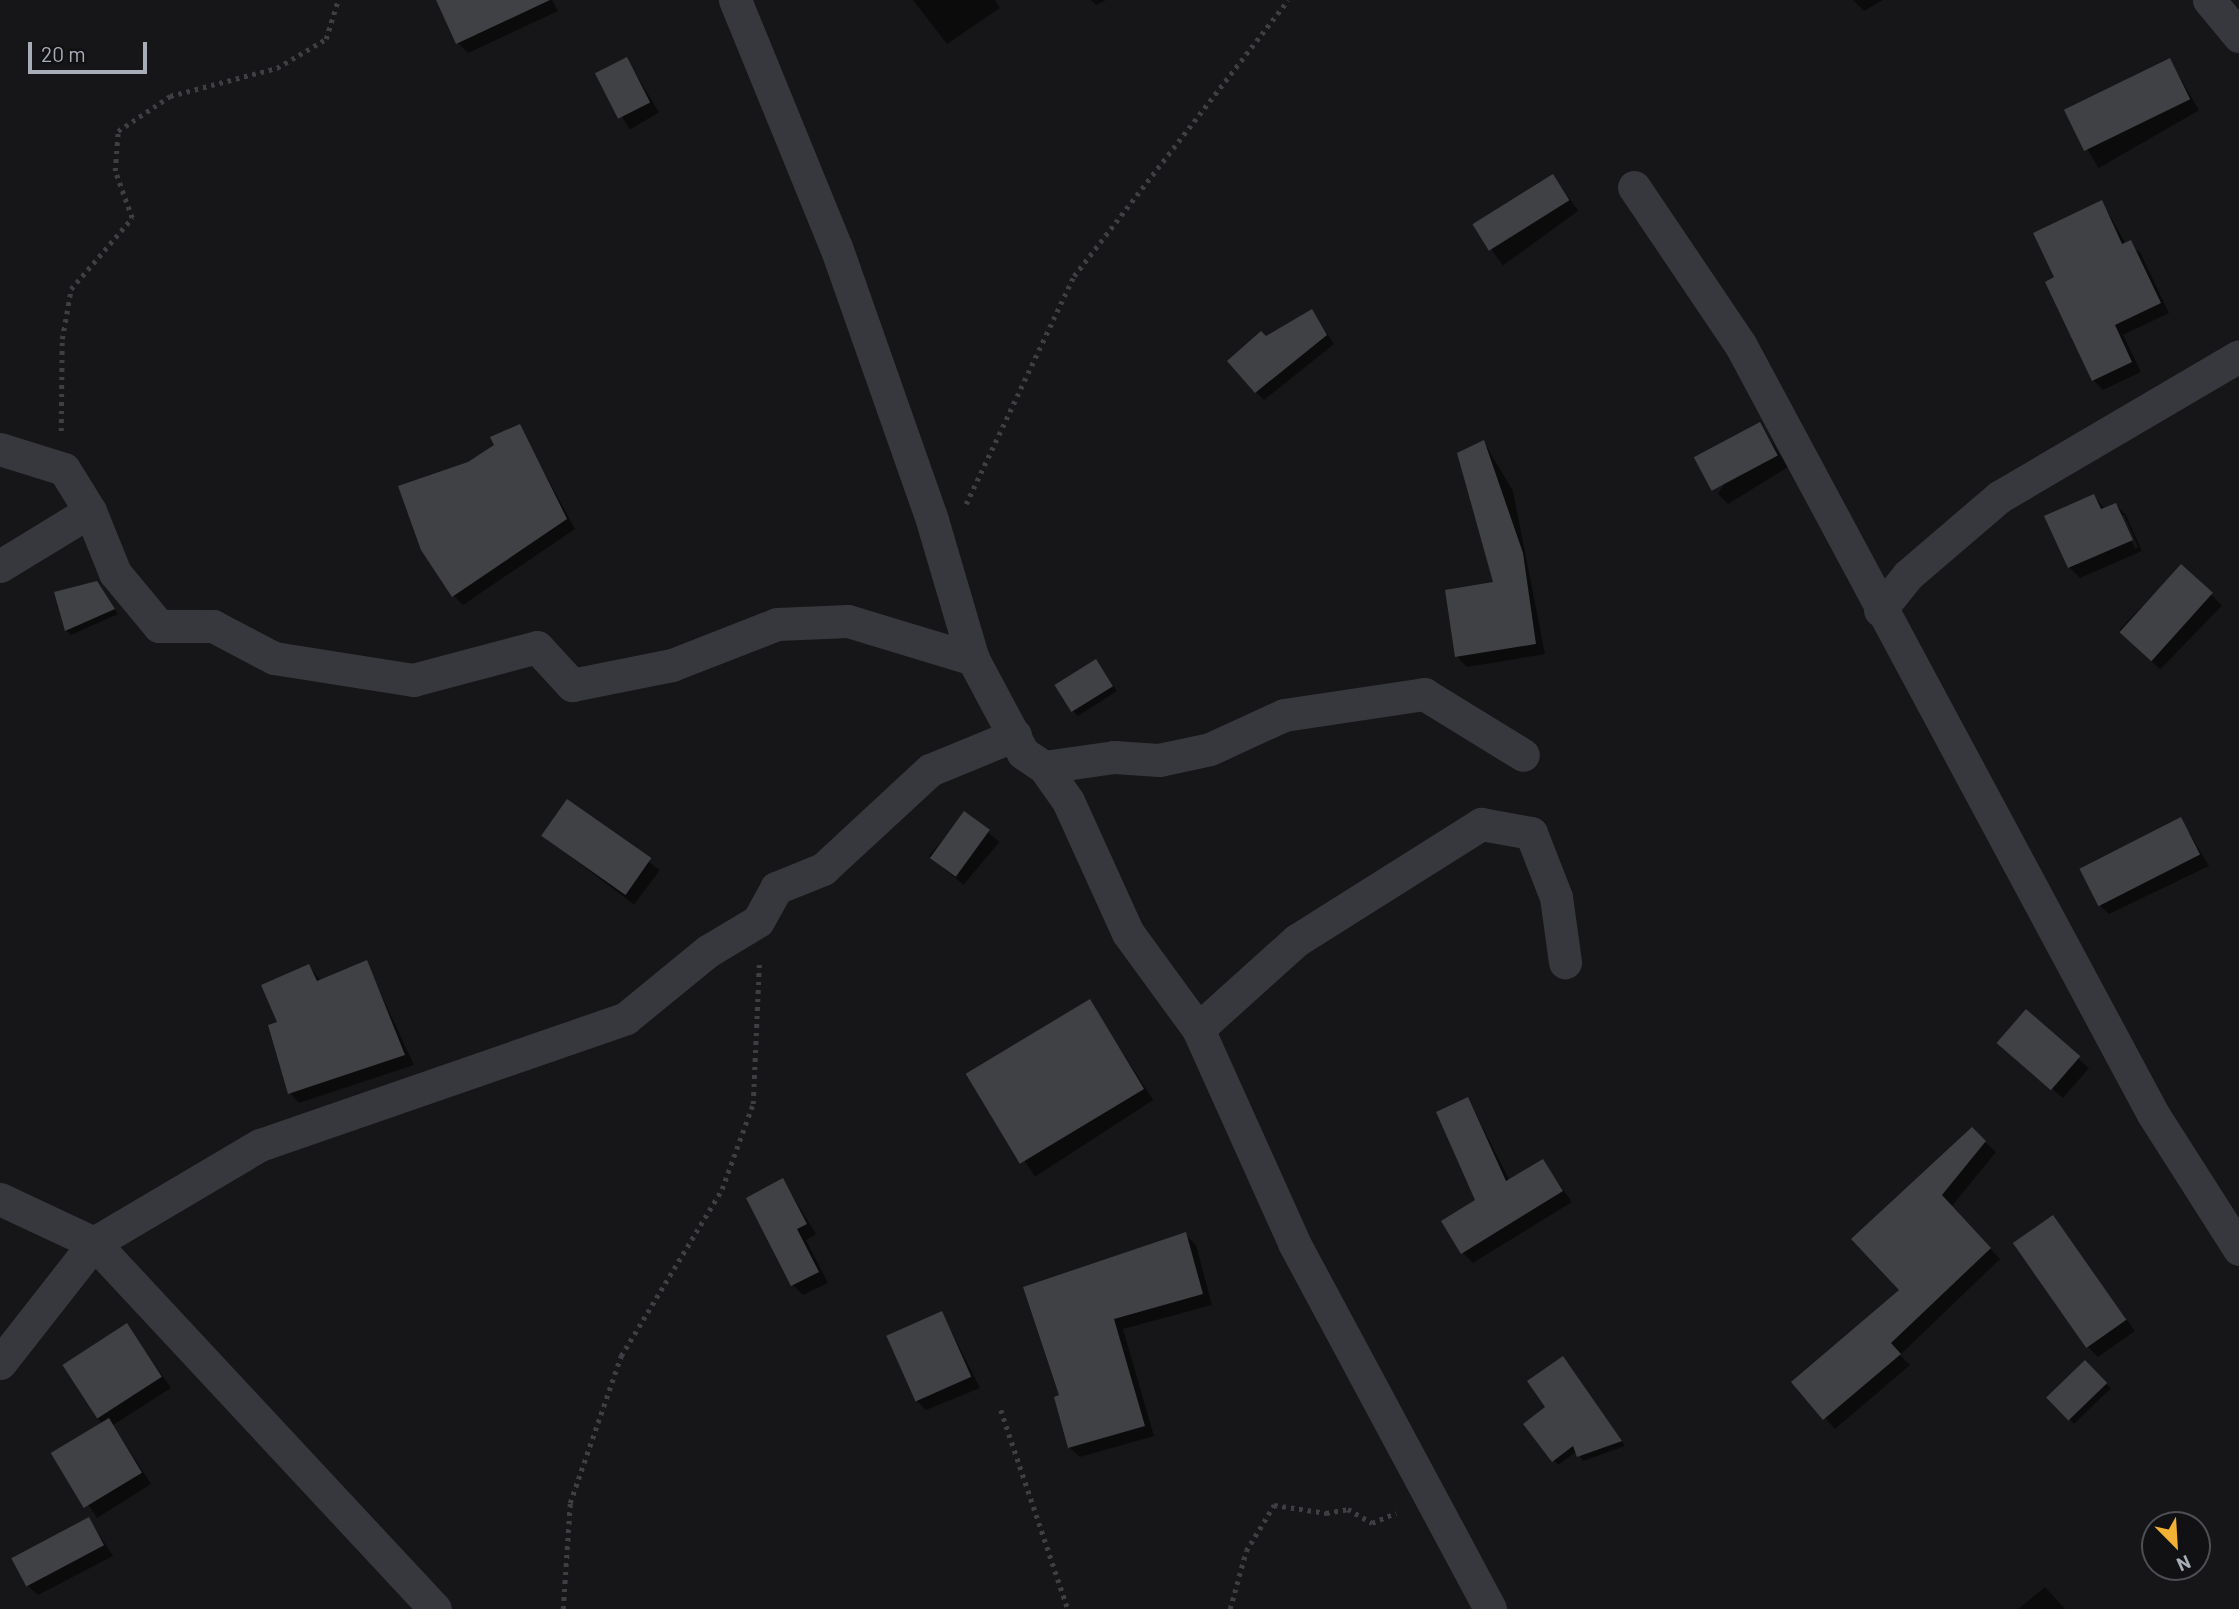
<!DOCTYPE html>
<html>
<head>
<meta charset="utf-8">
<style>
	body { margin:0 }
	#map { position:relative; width:2239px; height:1609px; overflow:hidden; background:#161618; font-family:Barlow,sans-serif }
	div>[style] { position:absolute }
	.shadow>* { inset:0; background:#0007; transform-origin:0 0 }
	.building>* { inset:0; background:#404145; transform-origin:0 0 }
	.path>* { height:4.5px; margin-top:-2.25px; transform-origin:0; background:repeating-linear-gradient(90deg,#3d3f44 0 3.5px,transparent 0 8.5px) }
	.minor>* { height:33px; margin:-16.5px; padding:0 16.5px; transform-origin:16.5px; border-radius:16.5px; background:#37383d }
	span { translate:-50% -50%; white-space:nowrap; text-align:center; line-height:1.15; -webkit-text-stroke:6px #111113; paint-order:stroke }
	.north { position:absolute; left:2141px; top:1511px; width:70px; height:70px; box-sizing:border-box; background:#111113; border:2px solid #4d4f55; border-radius:50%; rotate:156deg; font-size:19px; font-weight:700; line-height:28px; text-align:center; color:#a8adb8 }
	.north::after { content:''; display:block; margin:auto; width:24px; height:32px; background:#f2b134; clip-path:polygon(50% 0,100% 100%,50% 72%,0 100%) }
	.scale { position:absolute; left:28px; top:42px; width:119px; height:32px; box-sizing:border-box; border:4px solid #a8adb8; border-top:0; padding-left:9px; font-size:21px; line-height:24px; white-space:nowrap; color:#a8adb8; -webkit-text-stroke:5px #111113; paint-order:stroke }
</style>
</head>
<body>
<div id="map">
	<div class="shadow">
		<i style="clip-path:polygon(454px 0,552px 0,558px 11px,468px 53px,458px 43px)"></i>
		<i style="clip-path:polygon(913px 0,995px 0,1000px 8px,947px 44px)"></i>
		<i style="clip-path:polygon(1091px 0,1106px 0,1096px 5px)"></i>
		<i style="clip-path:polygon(1853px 0,1883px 0,1864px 11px)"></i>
		<i style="left:627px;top:59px;width:62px;height:34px;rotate:59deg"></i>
		<i style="left:2170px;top:60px;width:58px;height:116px;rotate:60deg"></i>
		<i style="left:1553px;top:176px;width:43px;height:93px;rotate:54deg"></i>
		<i style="clip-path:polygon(2102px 202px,2126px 244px,2140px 252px,2169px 313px,2123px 335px,2141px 372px,2103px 390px,2093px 380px,2057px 278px)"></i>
		<i style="clip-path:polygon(1312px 311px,1334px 344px,1264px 400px,1256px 392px,1266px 338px)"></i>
		<i style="clip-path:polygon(1760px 424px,1788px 467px,1728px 504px,1718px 494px)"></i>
		<i style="clip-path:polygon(519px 426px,575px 529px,463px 605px,454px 596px,469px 464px)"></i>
		<i style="clip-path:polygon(1484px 442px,1513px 491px,1545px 654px,1467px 667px,1457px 657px,1495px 583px)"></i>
		<i style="clip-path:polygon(evenodd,2094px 496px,2105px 509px,2116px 505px,2126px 515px,2142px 551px,2080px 578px,2069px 567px,2094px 496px,2120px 515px,2124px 515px,2138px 547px,2135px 549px,2120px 515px)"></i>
		<i style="left:2181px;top:566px;width:57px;height:89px;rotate:44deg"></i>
		<i style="clip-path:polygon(97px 583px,118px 614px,71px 635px,66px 630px)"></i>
		<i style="clip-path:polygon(1096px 662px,1117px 691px,1078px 716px,1073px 711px)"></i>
		<i style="left:568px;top:801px;width:115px;height:43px;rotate:37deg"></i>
		<i style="left:965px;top:813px;width:45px;height:56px;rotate:40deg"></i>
		<i style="clip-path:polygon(2181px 819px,2209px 866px,2109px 914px,2098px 904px)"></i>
		<i style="clip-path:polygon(366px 962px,414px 1065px,299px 1103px,290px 1093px,270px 1026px,279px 1023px,309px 966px,321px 981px)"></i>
		<i style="left:1089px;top:1001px;width:118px;height:141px;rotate:57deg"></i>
		<i style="clip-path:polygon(2026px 1012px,2089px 1068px,2063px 1098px,2010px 1053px)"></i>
		<i style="clip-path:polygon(1468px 1099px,1510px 1181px,1543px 1161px,1572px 1202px,1473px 1263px,1463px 1253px,1477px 1201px)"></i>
		<i style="clip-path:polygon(1972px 1130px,1996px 1152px,1951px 1207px,2000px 1259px,1900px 1355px,1910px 1365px,1835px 1429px,1793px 1382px,1901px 1291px,1853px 1239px)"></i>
		<i style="clip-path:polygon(783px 1180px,816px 1234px,806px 1240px,828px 1283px,803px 1295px,793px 1285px)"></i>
		<i style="clip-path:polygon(2052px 1218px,2135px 1331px,2098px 1357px,2088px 1347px)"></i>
		<i style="clip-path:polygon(1185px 1234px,1196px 1245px,1212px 1305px,1123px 1329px,1154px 1436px,1080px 1457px,1069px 1447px,1062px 1396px,1025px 1288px)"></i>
		<i style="clip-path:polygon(942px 1313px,980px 1388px,926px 1410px,916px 1400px)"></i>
		<i style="clip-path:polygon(127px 1325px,171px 1388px,113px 1425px,151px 1484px,97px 1518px,54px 1454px,103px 1424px,97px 1418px)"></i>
		<i style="left:2085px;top:1362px;width:37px;height:51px;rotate:46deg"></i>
		<i style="clip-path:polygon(1568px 1363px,1625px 1446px,1583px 1461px,1577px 1451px,1558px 1465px,1526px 1424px,1548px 1408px)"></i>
		<i style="clip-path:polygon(89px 1519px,113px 1556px,38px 1595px,27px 1585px)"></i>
		<i style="clip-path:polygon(2045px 1587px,2065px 1609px,2018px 1609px)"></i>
	</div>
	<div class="building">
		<i style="clip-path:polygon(436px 0,550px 0,456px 44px)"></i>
		<i style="left:627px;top:57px;width:51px;height:36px;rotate:63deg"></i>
		<i style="left:2170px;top:58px;width:46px;height:118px;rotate:64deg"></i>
		<i style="left:1553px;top:174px;width:31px;height:95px;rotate:58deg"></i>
		<i style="clip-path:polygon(2102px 200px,2122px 244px,2131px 240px,2161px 303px,2115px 325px,2132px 362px,2092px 381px,2045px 282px,2054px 277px,2033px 233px)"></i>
		<i style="clip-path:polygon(1312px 309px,1327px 335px,1255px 393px,1227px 361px,1261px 331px,1266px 336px)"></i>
		<i style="left:1760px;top:422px;width:38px;height:75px;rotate:62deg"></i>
		<i style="clip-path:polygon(520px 424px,567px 519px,452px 597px,421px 550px,398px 486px,468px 462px,494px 445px,490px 437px)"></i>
		<i style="clip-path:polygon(1484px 440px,1523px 553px,1536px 644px,1455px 657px,1445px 590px,1493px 582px,1457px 453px)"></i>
		<i style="clip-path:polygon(2094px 494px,2101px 509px,2116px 503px,2133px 540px,2068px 568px,2044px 516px)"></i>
		<i style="left:2181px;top:564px;width:43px;height:92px;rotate:42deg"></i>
		<i style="clip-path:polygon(97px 581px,115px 609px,65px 631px,54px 592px)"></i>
		<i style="left:1096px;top:659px;width:32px;height:49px;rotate:58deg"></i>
		<i style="left:567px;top:799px;width:103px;height:45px;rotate:35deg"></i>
		<i style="left:964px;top:811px;width:32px;height:58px;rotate:36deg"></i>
		<i style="left:2181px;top:817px;width:42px;height:114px;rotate:63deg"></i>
		<i style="clip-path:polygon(367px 960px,405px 1055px,288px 1094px,268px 1025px,277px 1022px,261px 985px,309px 964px,317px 981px)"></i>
		<i style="left:1090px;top:999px;width:105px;height:145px;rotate:59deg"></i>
		<i style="left:2026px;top:1009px;width:72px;height:45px;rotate:41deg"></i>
		<i style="clip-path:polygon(1468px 1097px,1506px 1181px,1543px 1159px,1563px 1191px,1461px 1254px,1441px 1221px,1475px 1200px,1436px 1112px)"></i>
		<i style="clip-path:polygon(1972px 1127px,1986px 1141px,1942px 1195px,1991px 1248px,1891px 1343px,1901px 1354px,1823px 1420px,1791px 1382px,1899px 1290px,1851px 1239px)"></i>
		<i style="clip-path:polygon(783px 1178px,807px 1224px,797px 1229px,819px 1272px,791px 1286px,746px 1198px)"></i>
		<i style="left:2053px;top:1215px;width:128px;height:49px;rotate:55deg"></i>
		<i style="clip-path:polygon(1186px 1232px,1203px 1294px,1114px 1319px,1145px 1426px,1068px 1448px,1054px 1397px,1059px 1395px,1023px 1287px)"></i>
		<i style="left:942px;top:1311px;width:72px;height:61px;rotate:66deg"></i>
		<i style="left:127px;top:1323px;width:64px;height:77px;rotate:57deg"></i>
		<i style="clip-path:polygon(1563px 1356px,1622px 1441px,1577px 1457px,1573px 1446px,1552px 1462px,1523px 1424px,1545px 1407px,1527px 1381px)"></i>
		<i style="left:2085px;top:1360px;width:32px;height:54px;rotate:46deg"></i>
		<i style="left:109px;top:1418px;width:64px;height:68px;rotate:59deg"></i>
		<i style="left:89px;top:1517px;width:32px;height:88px;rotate:62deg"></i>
	</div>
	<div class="path">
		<i style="left:61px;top:431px;width:92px;rotate:-89.4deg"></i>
		<i style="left:62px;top:339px;width:51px;rotate:-79.8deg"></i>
		<i style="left:71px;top:289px;width:94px;rotate:-49.3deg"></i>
		<i style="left:132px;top:218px;width:50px;rotate:-109.9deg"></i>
		<i style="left:115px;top:171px;width:40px;rotate:-85.7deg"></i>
		<i style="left:118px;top:131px;width:63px;rotate:-33.9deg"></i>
		<i style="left:170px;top:96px;width:111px;rotate:-14.7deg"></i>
		<i style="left:277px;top:68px;width:57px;rotate:-30.6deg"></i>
		<i style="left:326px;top:39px;width:41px;rotate:-72.9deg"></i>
		<i style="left:966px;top:504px;width:252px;rotate:-64.7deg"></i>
		<i style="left:1074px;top:276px;width:349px;rotate:-52.2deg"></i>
		<i style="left:1001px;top:1410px;width:210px;rotate:71.4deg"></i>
		<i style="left:563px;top:1609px;width:106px;rotate:-86.2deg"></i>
		<i style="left:570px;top:1503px;width:156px;rotate:-70.9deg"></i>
		<i style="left:621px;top:1356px;width:195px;rotate:-58.8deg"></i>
		<i style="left:722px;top:1189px;width:90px;rotate:-70deg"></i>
		<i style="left:753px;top:1104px;width:140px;rotate:-87.5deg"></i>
		<i style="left:1230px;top:1609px;width:60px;rotate:-74.6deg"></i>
		<i style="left:1246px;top:1551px;width:54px;rotate:-58.7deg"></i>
		<i style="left:1274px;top:1505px;width:53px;rotate:8.7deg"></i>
		<i style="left:1326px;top:1513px;width:22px;rotate:-10deg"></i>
		<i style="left:1348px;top:1509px;width:28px;rotate:30deg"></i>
		<i style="left:1372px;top:1523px;width:26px;rotate:-23deg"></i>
	</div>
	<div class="minor">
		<i style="left:735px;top:0;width:267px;rotate:67.8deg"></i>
		<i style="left:836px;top:247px;width:289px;rotate:70.6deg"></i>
		<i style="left:932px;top:520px;width:145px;rotate:73.6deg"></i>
		<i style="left:973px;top:659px;width:106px;rotate:62deg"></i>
		<i style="left:1023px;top:753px;width:25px;rotate:34deg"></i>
		<i style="left:1044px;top:767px;width:42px;rotate:54.8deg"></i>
		<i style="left:1068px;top:801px;width:145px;rotate:65.6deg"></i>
		<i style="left:1128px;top:933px;width:119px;rotate:53.9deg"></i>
		<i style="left:1198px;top:1029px;width:235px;rotate:65.8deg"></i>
		<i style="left:1294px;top:1243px;width:415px;rotate:61.8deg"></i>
		<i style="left:2209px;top:0;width:47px;rotate:50.2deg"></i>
		<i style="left:1634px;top:187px;width:189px;rotate:56deg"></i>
		<i style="left:1740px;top:344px;width:874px;rotate:61.79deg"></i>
		<i style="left:2153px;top:1114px;width:160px;rotate:57.5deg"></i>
		<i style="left:0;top:449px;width:67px;rotate:17.4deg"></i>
		<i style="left:64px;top:469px;width:49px;rotate:58.2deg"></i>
		<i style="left:0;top:566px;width:105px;rotate:-31.4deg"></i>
		<i style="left:90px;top:511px;width:67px;rotate:68deg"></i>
		<i style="left:115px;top:573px;width:69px;rotate:50.3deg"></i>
		<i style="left:159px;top:626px;width:54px"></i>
		<i style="left:213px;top:626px;width:69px;rotate:27.7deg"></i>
		<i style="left:274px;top:658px;width:141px;rotate:9deg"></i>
		<i style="left:413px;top:680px;width:128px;rotate:-14.9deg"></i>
		<i style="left:537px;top:647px;width:52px;rotate:47.4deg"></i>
		<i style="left:572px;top:685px;width:102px;rotate:-11.3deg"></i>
		<i style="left:672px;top:665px;width:113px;rotate:-21.3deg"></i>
		<i style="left:777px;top:624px;width:71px;rotate:-2.4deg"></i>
		<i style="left:848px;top:621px;width:131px;rotate:16.9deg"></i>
		<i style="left:1880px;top:610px;width:45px;rotate:-51.3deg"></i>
		<i style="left:1908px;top:575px;width:120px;rotate:-40.6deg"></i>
		<i style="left:1999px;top:497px;width:278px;rotate:-30.4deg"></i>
		<i style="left:1044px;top:767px;width:71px;rotate:-8.1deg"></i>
		<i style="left:1114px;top:757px;width:45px;rotate:3.8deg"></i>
		<i style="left:1159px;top:760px;width:52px;rotate:-12.2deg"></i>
		<i style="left:1210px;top:749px;width:81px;rotate:-24.7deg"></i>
		<i style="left:1284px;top:715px;width:142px;rotate:-8.5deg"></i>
		<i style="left:1424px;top:694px;width:116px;rotate:31.6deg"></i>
		<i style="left:1198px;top:1029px;width:133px;rotate:-42deg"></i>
		<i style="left:1297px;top:940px;width:218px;rotate:-32.2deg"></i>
		<i style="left:1481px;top:824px;width:51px;rotate:10.2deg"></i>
		<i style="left:1531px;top:833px;width:69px;rotate:68.7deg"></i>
		<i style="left:1556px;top:897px;width:66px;rotate:82.1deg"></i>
		<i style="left:0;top:1199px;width:104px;rotate:25.1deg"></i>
		<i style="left:94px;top:1243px;width:500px;rotate:47.03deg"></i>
		<i style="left:0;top:1363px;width:152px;rotate:-51.9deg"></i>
		<i style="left:94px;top:1243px;width:193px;rotate:-30.6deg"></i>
		<i style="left:260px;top:1145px;width:387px;rotate:-19.1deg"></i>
		<i style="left:626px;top:1018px;width:106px;rotate:-39.3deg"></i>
		<i style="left:708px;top:951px;width:58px;rotate:-31deg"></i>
		<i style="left:758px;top:921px;width:38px;rotate:-61deg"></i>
		<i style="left:776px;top:888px;width:51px;rotate:-22deg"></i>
		<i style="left:823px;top:869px;width:146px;rotate:-42.8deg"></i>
		<i style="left:930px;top:770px;width:92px;rotate:-22.4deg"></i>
	</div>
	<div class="north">N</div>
	<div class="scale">20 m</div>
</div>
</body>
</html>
